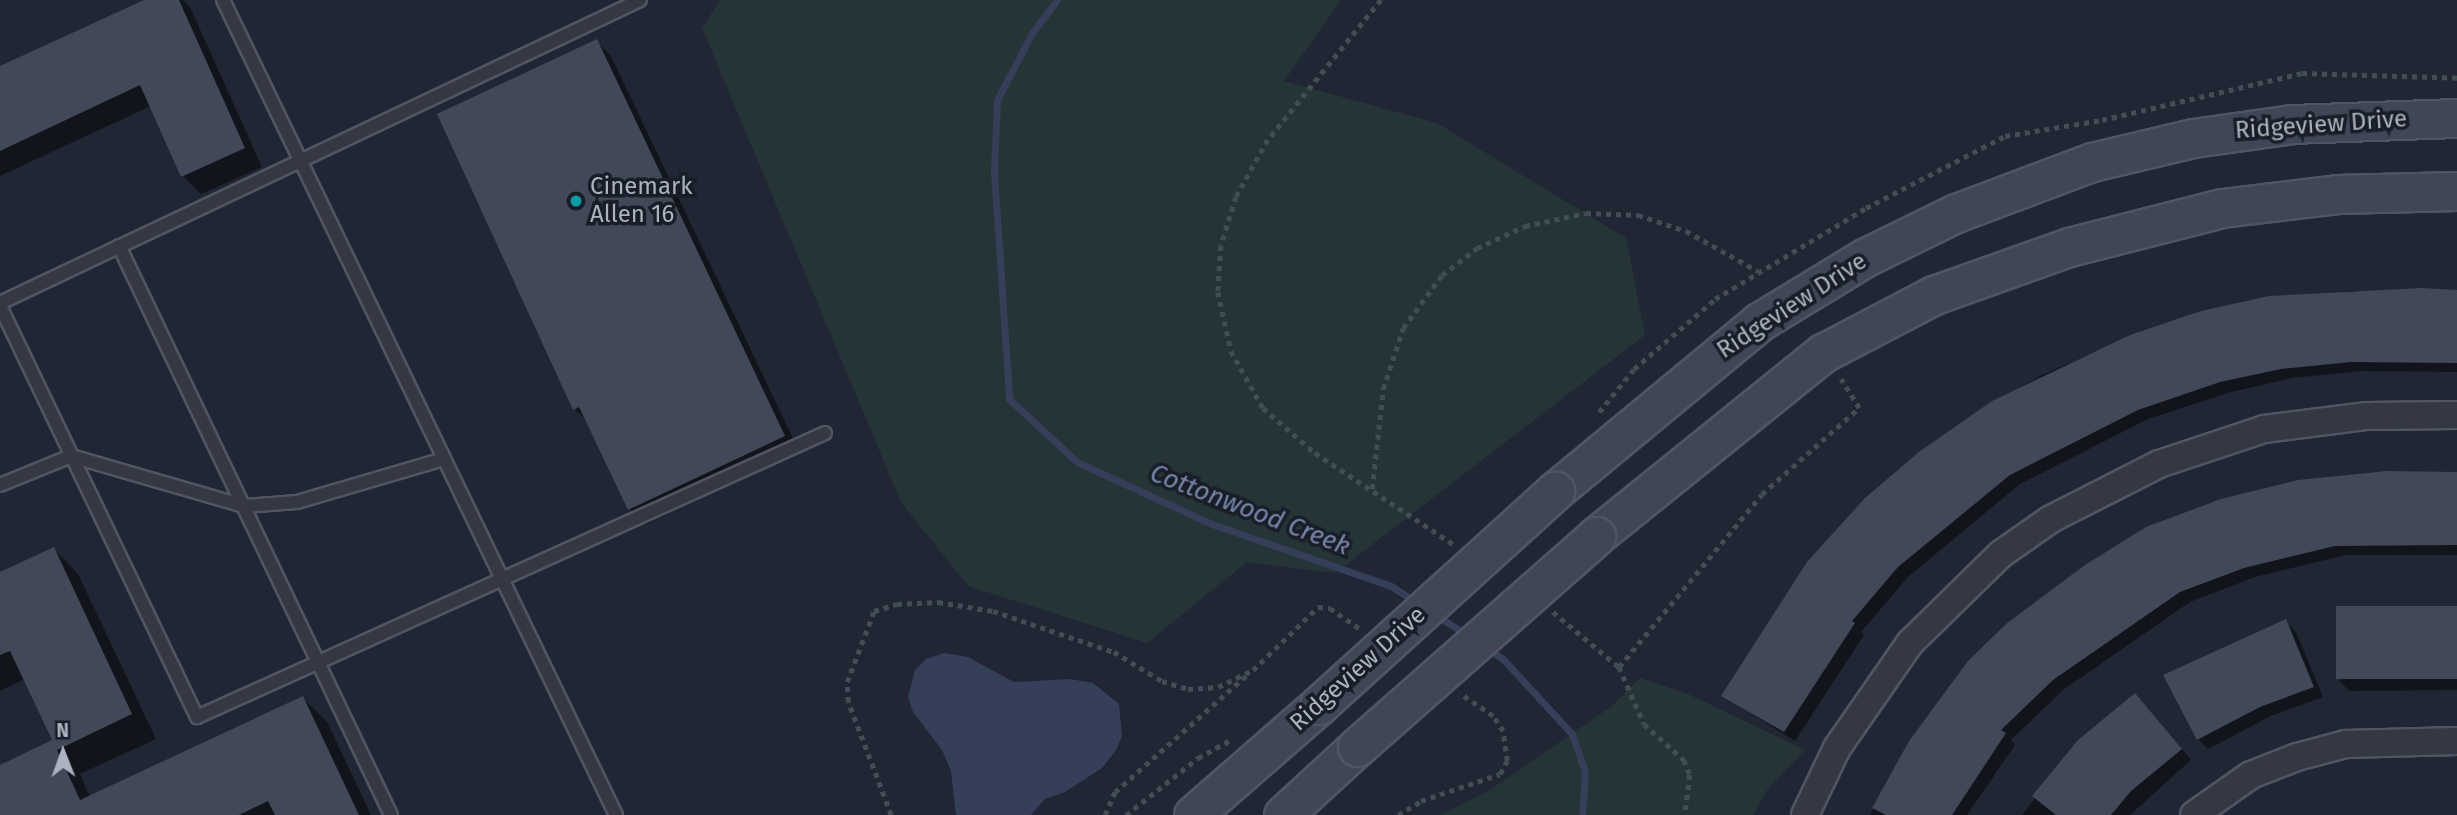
<!DOCTYPE html>
<html>
<head>
<meta charset="utf-8">
<style>
	body { margin:0 }
	#map { position:relative; width:2457px; height:815px; overflow:hidden; background:#202633; font-family:"Fira Sans",sans-serif }
	div>[style] { position:absolute }
	.green>* { inset:0; background:#253437 }
	.water>* { inset:0; background:#353f59 }
	.shadow>* { inset:0; background:#0007 }
	.stream>* { height:7px; margin:-3.5px; padding:0 3.5px; transform-origin:3.5px; border-radius:3.5px; background:#353f59 }
	.building>* { inset:0; background:#414858; transform-origin:0 0 }
	.path>* { height:4.5px; margin-top:-2.25px; transform-origin:0; background:repeating-linear-gradient(90deg,#414f54 0 5px,transparent 0 10px) }
	.roads { filter:drop-shadow(2px 0 #515562) drop-shadow(-2px 0 #515562) drop-shadow(0 2px #515562) drop-shadow(0 -2px #515562) }
	.lane>* { height:12px; margin:-6px; padding:0 6px; transform-origin:6px; border-radius:6px; background:#333844 }
	.street>* { height:26px; margin:-13px; padding:0 13px; transform-origin:13px; border-radius:13px; background:#333844 }
	.secondary>* { height:37px; margin:-18.5px; padding:0 18.5px; transform-origin:18.5px; border-radius:18.5px; background:#414657 }
	.bridges { filter:drop-shadow(2px 0 #515562) drop-shadow(-2px 0 #515562) drop-shadow(0 2px #515562) drop-shadow(0 -2px #515562) }
	.secondary-bridge>* { height:37px; margin:-18.5px; padding:0 18.5px; transform-origin:18.5px; border-radius:18.5px; background:#414657 }
	.dots>* { width:19px; height:19px; translate:-50% -50%; box-sizing:border-box; border:4px solid #191d28; border-radius:50% }
	span { translate:-50% -50%; white-space:nowrap; text-align:center; line-height:1.15; -webkit-text-stroke:7px #191d28; paint-order:stroke }
	.street-label { font-size:24px; color:#adb2c1 }
	.poi-label { font-size:24px; color:#adb2c1 }
	.left { translate:0 -50%; text-align:left }
	.water-label { font-size:26px; color:#7786a8; font-style:italic }
	.north { position:absolute; left:28px; top:717px; width:70px; height:70px; -webkit-text-stroke:5px #191d28; paint-order:stroke; rotate:359deg; font-size:19px; font-weight:700; line-height:28px; text-align:center; color:#adb2c1 }
	.north::after { content:''; display:block; margin:auto; width:24px; height:32px; background:#adb2c1; clip-path:polygon(50% 0,100% 100%,50% 72%,0 100%) }
</style>
</head>
<body>
<div id="map">
	<div class="green">
		<i style="clip-path:polygon(720px 0,1341px 0,1284px 81px,1437px 123px,1626px 238px,1645px 335px,1335px 573px,1247px 562px,1147px 643px,968px 586px,901px 502px,702px 28px)"></i>
		<i style="clip-path:polygon(1640px 678px,1688px 694px,1805px 750px,1769px 787px,1753px 815px,1440px 815px,1490px 790px,1612px 706px)"></i>
	</div>
	<div class="water">
		<i style="clip-path:polygon(944px 653px,968px 657px,1014px 682px,1070px 679px,1093px 683px,1119px 704px,1122px 736px,1116px 750px,1102px 768px,1065px 792px,1045px 799px,1031px 815px,956px 815px,951px 771px,942px 750px,913px 712px,908px 697px,915px 670px,926px 659px)"></i>
	</div>
	<div class="shadow">
		<i style="clip-path:polygon(148px 0,183px 0,190px 7px,262px 167px,201px 194px,183px 176px,151px 106px,0 176px,0 74px)"></i>
		<i style="clip-path:polygon(596px 41px,611px 56px,799px 451px,645px 525px,629px 509px,588px 422px,575px 409px)"></i>
		<i style="clip-path:polygon(2349px 291px,2457px 291px,2457px 372px,2362px 371px,2292px 378px,2231px 392px,2148px 419px,2020px 484px,1908px 577px,1861px 632px,1864px 635px,1795px 741px,1723px 696px,1920px 453px,2040px 376px,2130px 337px,2270px 298px)"></i>
		<i style="clip-path:polygon(2457px 474px,2457px 555px,2346px 555px,2255px 577px,2190px 602px,2063px 690px,2011px 740px,2015px 745px,1967px 815px,1870px 815px,1908px 746px,1969px 662px)"></i>
		<i style="clip-path:polygon(54px 549px,78px 574px,156px 739px,80px 774px,90px 797px,303px 698px,327px 722px,371px 815px,0 815px,0 766px,54px 741px,25px 679px,0 691px,0 574px)"></i>
		<i style="clip-path:polygon(2457px 609px,2457px 690px,2349px 691px,2339px 681px)"></i>
		<i style="clip-path:polygon(2286px 622px,2296px 632px,2323px 697px,2271px 716px,2208px 749px,2198px 739px)"></i>
		<i style="clip-path:polygon(2145px 705px,2191px 760px,2130px 815px,2022px 815px,2079px 741px)"></i>
	</div>
	<div class="stream">
		<i style="left:1057px;top:0;width:41px;rotate:127.1deg"></i>
		<i style="left:1032px;top:33px;width:76px;rotate:117.6deg"></i>
		<i style="left:997px;top:100px;width:71px;rotate:92.4deg"></i>
		<i style="left:994px;top:171px;width:228px;rotate:86.2deg"></i>
		<i style="left:1009px;top:399px;width:93px;rotate:42.8deg"></i>
		<i style="left:1077px;top:462px;width:149px;rotate:24.7deg"></i>
		<i style="left:1212px;top:524px;width:189px;rotate:19.1deg"></i>
		<i style="left:1391px;top:586px;width:31px;rotate:33deg"></i>
		<i style="left:1436px;top:615px;width:37px;rotate:33deg"></i>
		<i style="left:1485px;top:647px;width:22px;rotate:34deg"></i>
		<i style="left:1503px;top:659px;width:102px;rotate:47.4deg"></i>
		<i style="left:1572px;top:734px;width:39px;rotate:71deg"></i>
		<i style="left:1585px;top:771px;width:44px;rotate:93.9deg"></i>
	</div>
	<div class="building">
		<i style="clip-path:polygon(144px 0,179px 0,245px 148px,181px 177px,140px 85px,0 151px,0 66px)"></i>
		<i style="clip-path:polygon(597px 39px,785px 436px,628px 510px,579px 407px,573px 410px,437px 114px)"></i>
		<i style="clip-path:polygon(2421px 288px,2457px 290px,2457px 363px,2351px 362px,2281px 369px,2220px 382px,2138px 410px,2010px 475px,1898px 567px,1852px 621px,1855px 623px,1784px 732px,1721px 696px,1807px 562px,1865px 498px,1919px 452px,1992px 401px,2130px 335px,2201px 311px,2269px 296px)"></i>
		<i style="clip-path:polygon(2387px 471px,2457px 472px,2457px 545px,2335px 546px,2244px 568px,2180px 592px,2053px 680px,2001px 730px,2006px 733px,1952px 815px,1886px 815px,1872px 808px,1909px 741px,1968px 661px,2006px 624px,2085px 565px,2146px 527px,2221px 499px,2298px 480px)"></i>
		<i style="clip-path:polygon(54px 547px,132px 714px,57px 750px,80px 800px,303px 696px,359px 815px,275px 815px,268px 801px,239px 815px,0 815px,0 765px,52px 740px,10px 651px,0 655px,0 572px)"></i>
		<i style="left:2457px;top:606px;width:73px;height:121px;rotate:90deg"></i>
		<i style="clip-path:polygon(2286px 619px,2314px 687px,2260px 707px,2197px 740px,2163px 675px)"></i>
		<i style="clip-path:polygon(2135px 693px,2182px 749px,2131px 791px,2111px 815px,2056px 815px,2032px 796px,2078px 740px)"></i>
	</div>
	<div class="path">
		<i style="left:1381px;top:0;width:180px;rotate:128.9deg"></i>
		<i style="left:1268px;top:140px;width:65px;rotate:119.3deg"></i>
		<i style="left:1236px;top:197px;width:51px;rotate:107deg"></i>
		<i style="left:1221px;top:246px;width:46px;rotate:93.7deg"></i>
		<i style="left:1218px;top:292px;width:60px;rotate:77.6deg"></i>
		<i style="left:1231px;top:351px;width:65px;rotate:60.7deg"></i>
		<i style="left:1263px;top:408px;width:69px;rotate:40.9deg"></i>
		<i style="left:1315px;top:453px;width:165px;rotate:33.4deg"></i>
		<i style="left:1599px;top:412px;width:55px;rotate:-50.9deg"></i>
		<i style="left:1634px;top:369px;width:107px;rotate:-40.8deg"></i>
		<i style="left:1715px;top:299px;width:176px;rotate:-31.1deg"></i>
		<i style="left:1866px;top:208px;width:157px;rotate:-27.4deg"></i>
		<i style="left:2005px;top:136px;width:98px;rotate:-9.4deg"></i>
		<i style="left:2102px;top:120px;width:205px;rotate:-13.2deg"></i>
		<i style="left:2302px;top:73px;width:155px;rotate:1.8deg"></i>
		<i style="left:1372px;top:489px;width:101px;rotate:-83.7deg"></i>
		<i style="left:1383px;top:389px;width:64px;rotate:-71.8deg"></i>
		<i style="left:1403px;top:328px;width:66px;rotate:-53.7deg"></i>
		<i style="left:1442px;top:275px;width:44px;rotate:-37.6deg"></i>
		<i style="left:1477px;top:248px;width:53px;rotate:-24.6deg"></i>
		<i style="left:1525px;top:226px;width:62px;rotate:-12deg"></i>
		<i style="left:1586px;top:213px;width:52px;rotate:2.2deg"></i>
		<i style="left:1638px;top:215px;width:51px;rotate:18.4deg"></i>
		<i style="left:1686px;top:231px;width:82px;rotate:29.1deg"></i>
		<i style="left:1553px;top:612px;width:86px;rotate:39.8deg"></i>
		<i style="left:1619px;top:667px;width:62px;rotate:66.3deg"></i>
		<i style="left:1644px;top:724px;width:54px;rotate:42deg"></i>
		<i style="left:1684px;top:760px;width:16px;rotate:68deg"></i>
		<i style="left:1690px;top:775px;width:40px;rotate:97.1deg"></i>
		<i style="left:1619px;top:667px;width:224px;rotate:-50.4deg"></i>
		<i style="left:1762px;top:494px;width:130px;rotate:-41.6deg"></i>
		<i style="left:1859px;top:408px;width:34px;rotate:-122deg"></i>
		<i style="left:891px;top:815px;width:121px;rotate:-110.8deg"></i>
		<i style="left:848px;top:702px;width:20px;rotate:-93deg"></i>
		<i style="left:847px;top:682px;width:76px;rotate:-69.2deg"></i>
		<i style="left:874px;top:611px;width:24px;rotate:-17deg"></i>
		<i style="left:897px;top:604px;width:41px;rotate:-2.8deg"></i>
		<i style="left:938px;top:602px;width:56px;rotate:9.3deg"></i>
		<i style="left:993px;top:611px;width:128px;rotate:18.7deg"></i>
		<i style="left:1114px;top:652px;width:56px;rotate:31.1deg"></i>
		<i style="left:1162px;top:681px;width:27px;rotate:17deg"></i>
		<i style="left:1188px;top:689px;width:30px;rotate:-4deg"></i>
		<i style="left:1218px;top:687px;width:39px;rotate:-26deg"></i>
		<i style="left:1253px;top:670px;width:91px;rotate:-44.1deg"></i>
		<i style="left:1318px;top:607px;width:12px;rotate:5deg"></i>
		<i style="left:1330px;top:608px;width:39px;rotate:35deg"></i>
		<i style="left:1105px;top:815px;width:25px;rotate:-67deg"></i>
		<i style="left:1115px;top:792px;width:176px;rotate:-41.6deg"></i>
		<i style="left:1126px;top:815px;width:92px;rotate:-38.4deg"></i>
		<i style="left:1198px;top:758px;width:39px;rotate:-29deg"></i>
		<i style="left:1398px;top:815px;width:27px;rotate:-31deg"></i>
		<i style="left:1421px;top:801px;width:83px;rotate:-18.9deg"></i>
		<i style="left:1500px;top:774px;width:15px;rotate:-62deg"></i>
		<i style="left:1507px;top:761px;width:30px;rotate:-98deg"></i>
		<i style="left:1503px;top:731px;width:18px;rotate:-124deg"></i>
		<i style="left:1493px;top:716px;width:40px;rotate:-146deg"></i>
	</div>
	<div class="roads">
		<div class="lane">
			<i style="left:223px;top:0;width:905px;rotate:64.26deg"></i>
			<i style="left:119px;top:246px;width:631px;rotate:64.45deg"></i>
			<i style="left:0;top:303px;width:708px;rotate:-25.33deg"></i>
			<i style="left:0;top:306px;width:456px;rotate:64.4deg"></i>
			<i style="left:197px;top:717px;width:689px;rotate:-24.33deg"></i>
			<i style="left:0;top:485px;width:77px;rotate:-22.2deg"></i>
			<i style="left:71px;top:456px;width:180px;rotate:16.1deg"></i>
			<i style="left:244px;top:506px;width:53px;rotate:-4.3deg"></i>
			<i style="left:297px;top:502px;width:153px;rotate:-16.3deg"></i>
		</div>
		<div class="street">
			<i style="left:1805px;top:815px;width:74px;rotate:-64.5deg"></i>
			<i style="left:1837px;top:748px;width:128px;rotate:-55.2deg"></i>
			<i style="left:1910px;top:643px;width:127px;rotate:-44.4deg"></i>
			<i style="left:2001px;top:554px;width:61px;rotate:-35deg"></i>
			<i style="left:2051px;top:519px;width:121px;rotate:-27deg"></i>
			<i style="left:2159px;top:464px;width:111px;rotate:-18.4deg"></i>
			<i style="left:2264px;top:429px;width:104px;rotate:-7.2deg"></i>
			<i style="left:2367px;top:416px;width:90px;rotate:-0.6deg"></i>
			<i style="left:2194px;top:815px;width:70px;rotate:-35.1deg"></i>
			<i style="left:2251px;top:775px;width:49px;rotate:-21.4deg"></i>
			<i style="left:2297px;top:757px;width:51px;rotate:-14.9deg"></i>
			<i style="left:2346px;top:744px;width:111px;rotate:-1.5deg"></i>
		</div>
		<div class="secondary">
			<i style="left:1555px;top:491px;width:265px;rotate:-39.6deg"></i>
			<i style="left:1759px;top:322px;width:125px;rotate:-31.3deg"></i>
			<i style="left:1866px;top:257px;width:100px;rotate:-26.1deg"></i>
			<i style="left:1956px;top:213px;width:145px;rotate:-20.6deg"></i>
			<i style="left:2092px;top:162px;width:104px;rotate:-13.4deg"></i>
			<i style="left:2193px;top:138px;width:100px;rotate:-8deg"></i>
			<i style="left:2292px;top:124px;width:165px;rotate:-2.1deg"></i>
			<i style="left:1596px;top:536px;width:292px;rotate:-38.9deg"></i>
			<i style="left:1823px;top:353px;width:125px;rotate:-27.6deg"></i>
			<i style="left:1934px;top:295px;width:143px;rotate:-19.6deg"></i>
			<i style="left:2069px;top:247px;width:158px;rotate:-14.3deg"></i>
			<i style="left:2222px;top:208px;width:116px;rotate:-6.9deg"></i>
			<i style="left:2337px;top:194px;width:120px;rotate:-1.4deg"></i>
			<i style="left:1193px;top:815px;width:167px;rotate:-41.1deg"></i>
			<i style="left:1283px;top:815px;width:100px;rotate:-42.6deg"></i>
		</div>
	</div>
	<div class="bridges">
		<div class="secondary-bridge">
			<i style="left:1319px;top:705px;width:319px;rotate:-42.2deg"></i>
			<i style="left:1357px;top:747px;width:319px;rotate:-41.4deg"></i>
		</div>
	</div>
	<div class="dots">
		<i style="left:576px;top:201px;background:#0f9aa8"></i>
	</div>
	<div class="street-label">
		<span style="left:2321px;top:125px;rotate:-4deg">Ridgeview Drive</span>
		<span style="left:1792px;top:306px;rotate:-33deg">Ridgeview Drive</span>
		<span style="left:1358px;top:669px;rotate:-42deg">Ridgeview Drive</span>
	</div>
	<div class="poi-label">
		<span class="left" style="left:590px;top:201px">Cinemark<br>Allen 16</span>
	</div>
	<div class="water-label">
		<span style="left:1250px;top:510px;rotate:21deg">Cottonwood Creek</span>
	</div>
	<div class="north">N</div>
</div>
</body>
</html>
